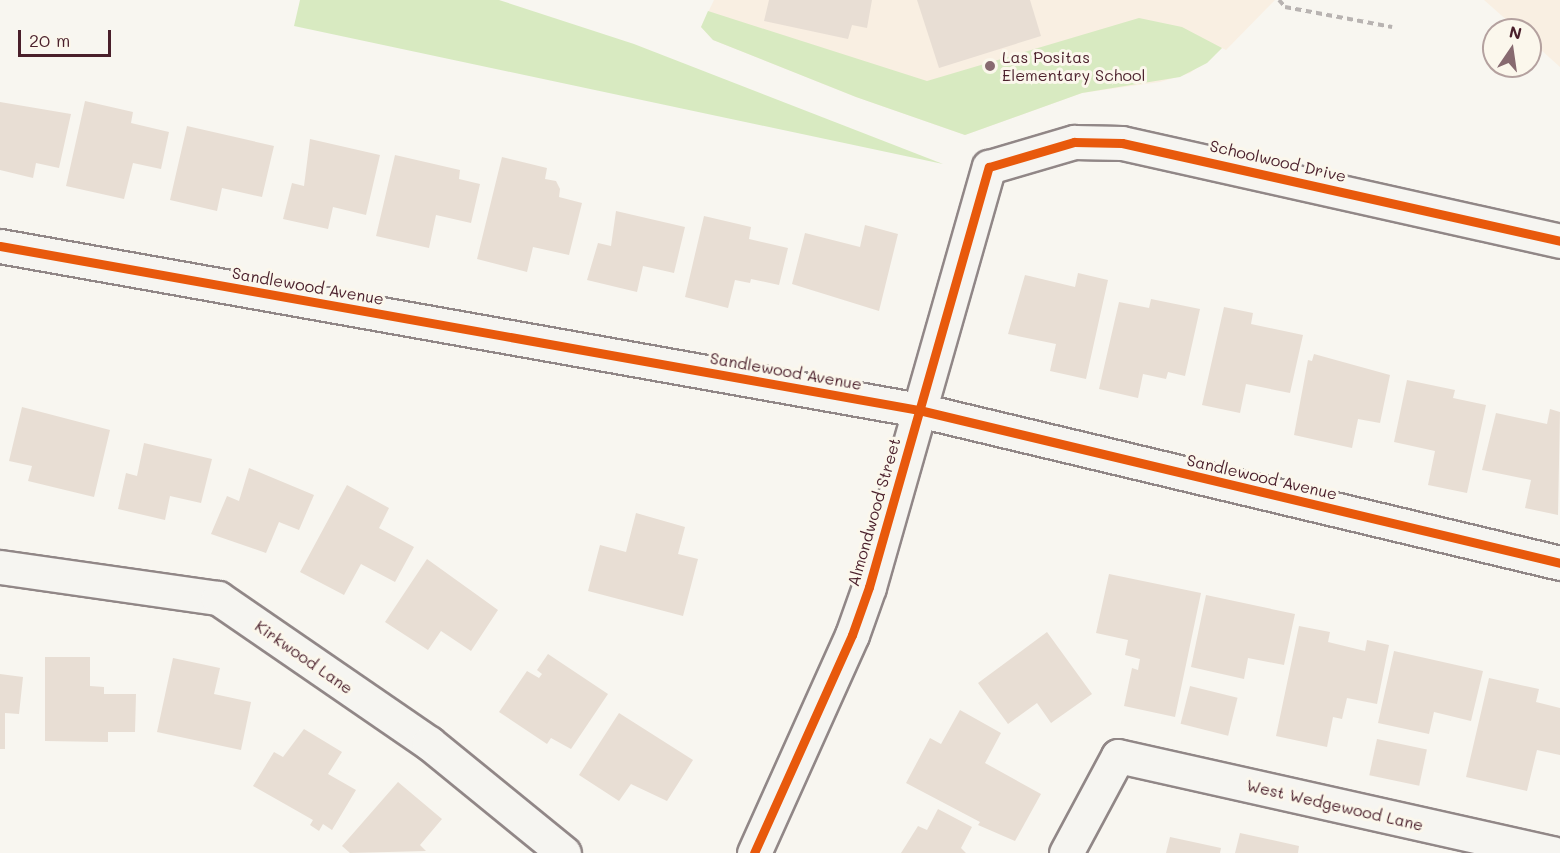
<!DOCTYPE html>
<html>
<head>
<meta charset="utf-8">
<style>
	body { margin:0 }
	#map { position:relative; width:1560px; height:853px; overflow:hidden; background:#f8f6f0; font-family:Mali,sans-serif }
	div>[style] { position:absolute }
	.built>* { inset:0; background:#f9efe2 }
	.green>* { inset:0; background:#d8eac1 }
	.building>* { inset:0; background:#e8ded4; transform-origin:0 0 }
	.path>* { height:4px; margin-top:-2px; transform-origin:0; background:repeating-linear-gradient(90deg,#b8b3b1 0 6px,transparent 0 10.5px) }
	.roads { filter:drop-shadow(2px 0 #918787) drop-shadow(-2px 0 #918787) drop-shadow(0 2px #918787) drop-shadow(0 -2px #918787) }
	.minor>* { height:33px; margin:-16.5px; padding:0 16.5px; transform-origin:16.5px; border-radius:16.5px; background:#f6f5f1 }
	.cycleway>* { height:9px; margin:-4.5px; padding:0 4.5px; transform-origin:4.5px; border-radius:4.5px; background:#e8590c }
	.dots>* { width:16px; height:16px; translate:-50% -50%; box-sizing:border-box; border:3px solid #fbf7ec; border-radius:50% }
	span { translate:-50% -50%; white-space:nowrap; text-align:center; line-height:1.15; -webkit-text-stroke:6px #fbf7ec; paint-order:stroke }
	.poi-label { font-size:16px; color:#4a1f2b }
	.left { translate:0 -50%; text-align:left }
	.street-label { font-size:16px; color:#4a1f2b }
	.north { position:absolute; left:1482px; top:18px; width:60px; height:60px; box-sizing:border-box; background:#fbf7ec; border:2px solid #b4a19f; border-radius:50%; rotate:13deg; font-size:16px; font-weight:700; line-height:24px; text-align:center; color:#4a1f2b }
	.north::after { content:''; display:block; margin:auto; width:21px; height:27px; background:#876a70; clip-path:polygon(50% 0,100% 100%,50% 72%,0 100%) }
	.scale { position:absolute; left:18px; top:30px; width:93px; height:27px; box-sizing:border-box; border:3px solid #4a1f2b; border-top:0; padding-left:8px; font-size:18px; line-height:21px; white-space:nowrap; color:#4a1f2b; -webkit-text-stroke:4px #fbf7ec; paint-order:stroke }
</style>
</head>
<body>
<div id="map">
	<div class="built">
		<i style="clip-path:polygon(714px 0,1275px 0,1226px 50px,1222px 48px,1190px 73px,1160px 82px,1082px 93px,965px 135px,856px 97px,713px 40px,701px 27px)"></i>
		<i style="clip-path:polygon(1484px 0,1560px 0,1560px 67px,1530px 40px,1530px 30px,1518px 30px)"></i>
	</div>
	<div class="green">
		<i style="clip-path:polygon(300px 0,499px 0,634px 44px,943px 164px,294px 26px)"></i>
		<i style="clip-path:polygon(708px 11px,927px 81px,1139px 18px,1182px 27px,1222px 48px,1207px 63px,1180px 77px,1082px 93px,965px 135px,856px 97px,713px 40px,701px 27px)"></i>
	</div>
	<div class="building">
		<i style="clip-path:polygon(769px 0,872px 0,867px 28px,852px 25px,848px 39px,764px 21px)"></i>
		<i style="clip-path:polygon(917px 0,1030px 0,1041px 36px,939px 68px)"></i>
		<i style="clip-path:polygon(85px 101px,133px 112px,131px 123px,169px 132px,161px 169px,133px 163px,124px 199px,66px 186px)"></i>
		<i style="clip-path:polygon(0 102px,71px 114px,59px 168px,36px 163px,33px 178px,0 170px)"></i>
		<i style="clip-path:polygon(187px 126px,274px 146px,262px 197px,222px 188px,217px 211px,170px 200px)"></i>
		<i style="clip-path:polygon(310px 139px,380px 155px,366px 215px,333px 207px,328px 229px,283px 219px,292px 183px,304px 186px)"></i>
		<i style="clip-path:polygon(395px 155px,460px 170px,459px 179px,480px 184px,471px 223px,436px 215px,429px 248px,376px 236px)"></i>
		<i style="clip-path:polygon(502px 157px,547px 168px,545px 179px,556px 181px,560px 189px,559px 197px,582px 203px,569px 255px,533px 247px,527px 272px,477px 259px)"></i>
		<i style="clip-path:polygon(616px 211px,685px 227px,674px 273px,643px 266px,637px 292px,587px 280px,598px 243px,611px 246px)"></i>
		<i style="clip-path:polygon(704px 216px,751px 227px,749px 239px,788px 248px,779px 285px,751px 279px,750px 283px,735px 280px,728px 308px,685px 297px)"></i>
		<i style="clip-path:polygon(865px 225px,898px 234px,879px 311px,792px 284px,805px 233px,860px 247px)"></i>
		<i style="clip-path:polygon(1078px 273px,1108px 280px,1086px 379px,1050px 371px,1056px 344px,1008px 334px,1025px 275px,1075px 287px)"></i>
		<i style="clip-path:polygon(1151px 299px,1200px 309px,1185px 376px,1168px 372px,1166px 379px,1143px 374px,1138px 398px,1099px 389px,1119px 302px,1149px 308px)"></i>
		<i style="clip-path:polygon(1224px 307px,1253px 313px,1251px 324px,1303px 335px,1290px 393px,1246px 384px,1240px 413px,1202px 405px)"></i>
		<i style="clip-path:polygon(1314px 354px,1390px 375px,1380px 423px,1358px 419px,1352px 448px,1294px 435px,1308px 360px,1312px 361px)"></i>
		<i style="clip-path:polygon(1407px 380px,1455px 390px,1453px 398px,1486px 405px,1467px 493px,1428px 485px,1435px 451px,1394px 442px)"></i>
		<i style="clip-path:polygon(22px 407px,110px 430px,94px 497px,28px 481px,32px 466px,9px 461px)"></i>
		<i style="clip-path:polygon(1550px 409px,1560px 412px,1558px 515px,1525px 508px,1531px 480px,1482px 470px,1496px 413px,1547px 424px)"></i>
		<i style="clip-path:polygon(144px 443px,212px 459px,201px 503px,170px 496px,165px 520px,118px 509px,126px 473px,137px 476px)"></i>
		<i style="clip-path:polygon(249px 468px,314px 495px,299px 530px,279px 522px,266px 553px,211px 534px,227px 496px,239px 501px)"></i>
		<i style="clip-path:polygon(347px 485px,389px 508px,379px 528px,414px 547px,395px 582px,361px 564px,344px 595px,300px 572px)"></i>
		<i style="clip-path:polygon(636px 513px,685px 527px,678px 554px,698px 559px,683px 616px,588px 591px,600px 545px,626px 552px)"></i>
		<i style="clip-path:polygon(427px 559px,498px 610px,471px 651px,441px 631px,428px 650px,385px 622px)"></i>
		<i style="clip-path:polygon(1109px 574px,1201px 593px,1175px 717px,1124px 706px,1132px 668px,1138px 670px,1140px 659px,1125px 655px,1128px 640px,1096px 633px)"></i>
		<i style="clip-path:polygon(1206px 595px,1295px 614px,1284px 665px,1248px 658px,1244px 679px,1191px 667px)"></i>
		<i style="clip-path:polygon(1299px 626px,1330px 632px,1328px 642px,1365px 651px,1367px 640px,1389px 645px,1377px 704px,1347px 698px,1342px 719px,1333px 717px,1327px 747px,1276px 736px)"></i>
		<i style="clip-path:polygon(1047px 632px,1092px 694px,1051px 723px,1037px 703px,1008px 724px,978px 683px)"></i>
		<i style="clip-path:polygon(1394px 651px,1483px 671px,1471px 721px,1434px 712px,1429px 734px,1378px 723px)"></i>
		<i style="clip-path:polygon(548px 654px,608px 694px,571px 749px,551px 738px,547px 744px,499px 712px,527px 671px,539px 678px,542px 674px,537px 670px)"></i>
		<i style="clip-path:polygon(45px 657px,90px 657px,90px 686px,104px 687px,104px 694px,136px 694px,135px 732px,108px 732px,108px 742px,45px 741px)"></i>
		<i style="clip-path:polygon(173px 658px,220px 668px,214px 694px,251px 702px,241px 750px,157px 732px)"></i>
		<i style="clip-path:polygon(0 674px,23px 677px,19px 714px,5px 713px,5px 749px,0 749px)"></i>
		<i style="clip-path:polygon(1489px 678px,1539px 689px,1536px 702px,1560px 708px,1560px 755px,1537px 750px,1527px 791px,1466px 777px)"></i>
		<i style="left:1190px;top:686px;width:49px;height:39px;rotate:14deg"></i>
		<i style="clip-path:polygon(960px 710px,1001px 733px,985px 763px,1041px 794px,1015px 841px,978px 825px,980px 822px,906px 783px,930px 738px,941px 744px)"></i>
		<i style="clip-path:polygon(619px 713px,693px 760px,667px 801px,631px 784px,619px 801px,579px 775px)"></i>
		<i style="clip-path:polygon(304px 729px,342px 752px,328px 774px,356px 790px,332px 830px,323px 824px,319px 831px,310px 825px,313px 820px,253px 786px,274px 752px,283px 757px)"></i>
		<i style="left:1377px;top:739px;width:51px;height:37px;rotate:12deg"></i>
		<i style="clip-path:polygon(398px 782px,442px 819px,420px 845px,426px 851px,350px 853px,342px 846px)"></i>
		<i style="clip-path:polygon(938px 809px,972px 827px,961px 848px,966px 853px,901px 853px,918px 826px,927px 830px)"></i>
		<i style="clip-path:polygon(1240px 833px,1299px 846px,1298px 853px,1235px 853px)"></i>
		<i style="clip-path:polygon(1170px 837px,1221px 848px,1220px 853px,1166px 853px)"></i>
	</div>
	<div class="path">
		<i style="left:1279px;top:0;width:9px;rotate:49deg"></i>
		<i style="left:1285px;top:7px;width:109px;rotate:10.6deg"></i>
	</div>
	<div class="roads">
		<div class="minor">
			<i style="left:0;top:246px;width:934px;rotate:10.12deg"></i>
			<i style="left:919px;top:410px;width:659px;rotate:13.42deg"></i>
			<i style="left:0;top:567px;width:220px;rotate:8.1deg"></i>
			<i style="left:218px;top:598px;width:256px;rotate:34.5deg"></i>
			<i style="left:429px;top:743px;width:174px;rotate:39.2deg"></i>
			<i style="left:754px;top:853px;width:239px;rotate:-65.8deg"></i>
			<i style="left:852px;top:635px;width:51px;rotate:-70.5deg"></i>
			<i style="left:869px;top:587px;width:437px;rotate:-74.1deg"></i>
			<i style="left:989px;top:167px;width:89px;rotate:-16.4deg"></i>
			<i style="left:1074px;top:142px;width:48px;rotate:1.2deg"></i>
			<i style="left:1122px;top:143px;width:449px;rotate:12.6deg"></i>
			<i style="left:1066px;top:853px;width:110px;rotate:-61.8deg"></i>
			<i style="left:1118px;top:756px;width:446px;rotate:12.6deg"></i>
		</div>
	</div>
	<div class="cycleway">
		<i style="left:0;top:246px;width:934px;rotate:10.12deg"></i>
		<i style="left:919px;top:410px;width:659px;rotate:13.42deg"></i>
		<i style="left:754px;top:853px;width:239px;rotate:-65.8deg"></i>
		<i style="left:852px;top:635px;width:51px;rotate:-70.5deg"></i>
		<i style="left:869px;top:587px;width:437px;rotate:-74.1deg"></i>
		<i style="left:989px;top:167px;width:89px;rotate:-16.4deg"></i>
		<i style="left:1074px;top:142px;width:48px;rotate:1.2deg"></i>
		<i style="left:1122px;top:143px;width:449px;rotate:12.6deg"></i>
	</div>
	<div class="dots">
		<i style="left:990px;top:66px;background:#876a70"></i>
	</div>
	<div class="poi-label">
		<span class="left" style="left:1002px;top:66px">Las Positas<br>Elementary School</span>
	</div>
	<div class="street-label">
		<span style="left:1278px;top:161px;rotate:13deg">Schoolwood Drive</span>
		<span style="left:308px;top:286px;rotate:10deg">Sandlewood Avenue</span>
		<span style="left:786px;top:371px;rotate:10deg">Sandlewood Avenue</span>
		<span style="left:1262px;top:477px;rotate:13deg">Sandlewood Avenue</span>
		<span style="left:874px;top:512px;rotate:-74deg">Almondwood Street</span>
		<span style="left:304px;top:657px;rotate:35deg">Kirkwood Lane</span>
		<span style="left:1335px;top:805px;rotate:13deg">West Wedgewood Lane</span>
	</div>
	<div class="north">N</div>
	<div class="scale">20 m</div>
</div>
</body>
</html>
